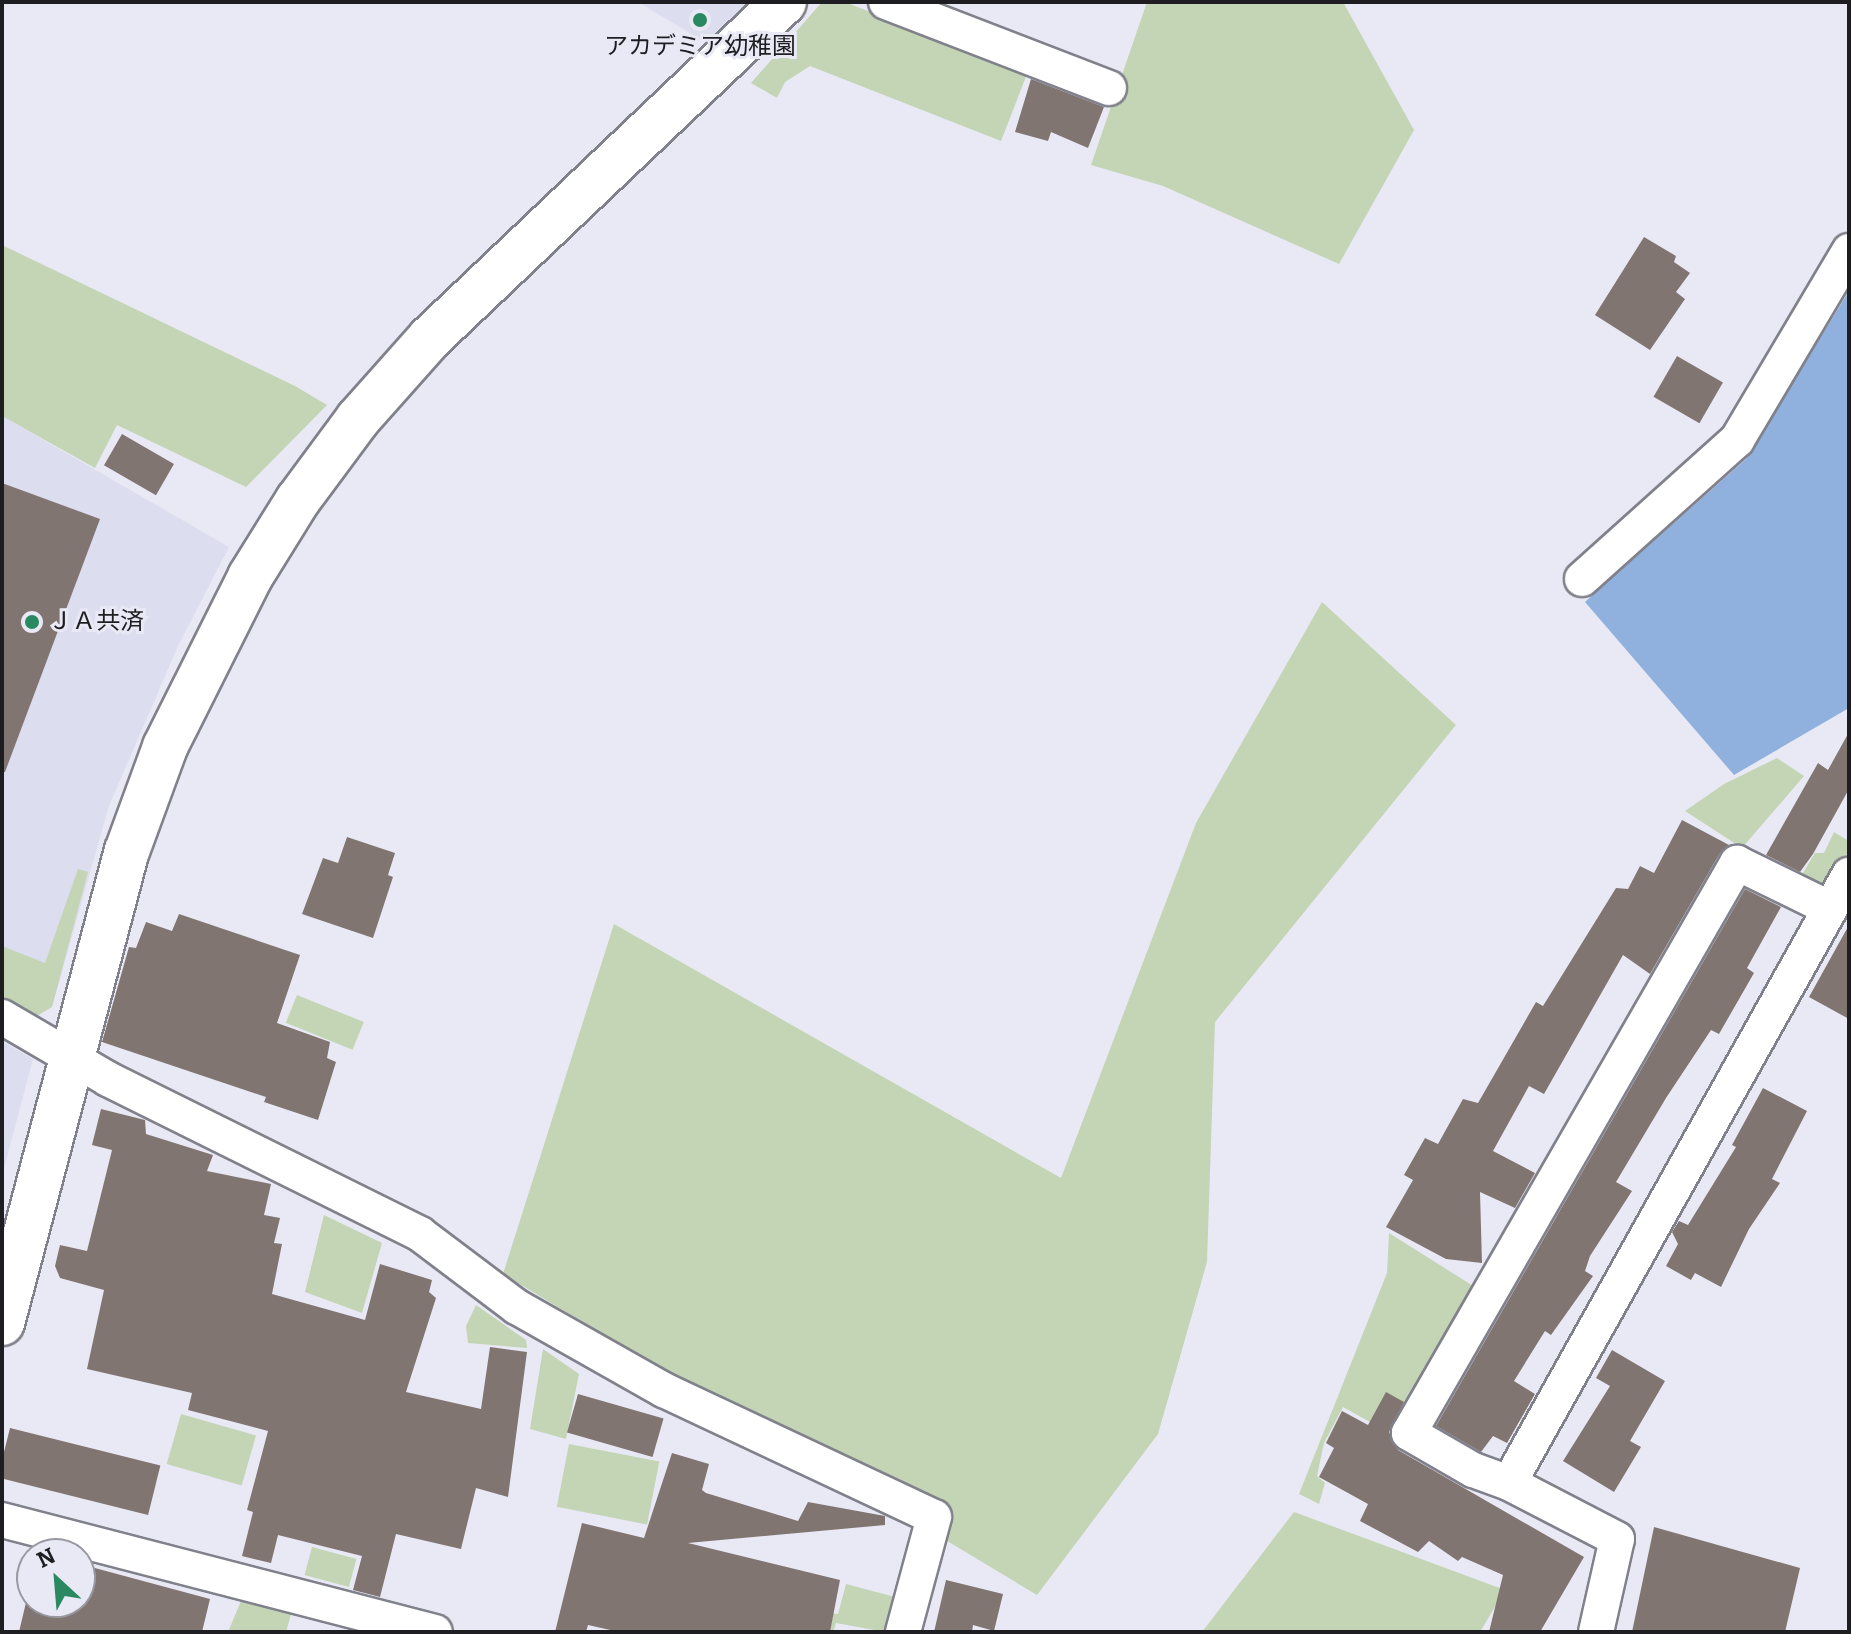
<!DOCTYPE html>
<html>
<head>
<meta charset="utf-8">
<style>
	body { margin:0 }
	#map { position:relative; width:1851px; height:1634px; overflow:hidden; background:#e9e9f5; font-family:Bitter,"Noto Sans JP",serif }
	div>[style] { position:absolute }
	.built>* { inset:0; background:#ddddf0 }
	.green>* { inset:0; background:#c3d5b4; transform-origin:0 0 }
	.water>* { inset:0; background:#90b1de }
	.building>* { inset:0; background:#817572; transform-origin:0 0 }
	.roads { filter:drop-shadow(2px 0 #81818c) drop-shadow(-2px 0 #81818c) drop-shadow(0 2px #81818c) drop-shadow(0 -2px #81818c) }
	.street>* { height:34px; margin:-17px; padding:0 17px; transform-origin:17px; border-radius:17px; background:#fff }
	.secondary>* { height:44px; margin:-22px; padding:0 22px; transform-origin:22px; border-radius:22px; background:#fff }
	.dots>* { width:22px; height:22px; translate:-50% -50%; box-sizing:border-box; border:4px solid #e9e9f5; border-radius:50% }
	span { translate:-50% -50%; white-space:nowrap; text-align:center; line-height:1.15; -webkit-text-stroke:6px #e9e9f5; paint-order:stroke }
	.poi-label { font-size:24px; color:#1e1e22 }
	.left { translate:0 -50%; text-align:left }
	.frame { position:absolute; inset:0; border:4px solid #1e1e22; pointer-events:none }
	.north { position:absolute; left:16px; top:1538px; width:80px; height:80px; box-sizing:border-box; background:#e9e9f5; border:2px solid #9898a1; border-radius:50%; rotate:334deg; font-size:22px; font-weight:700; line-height:32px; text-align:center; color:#1e1e22 }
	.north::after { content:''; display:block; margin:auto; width:28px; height:36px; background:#2b8961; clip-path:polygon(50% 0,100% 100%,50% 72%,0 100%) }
</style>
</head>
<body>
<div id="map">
	<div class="built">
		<i style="clip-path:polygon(638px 2px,749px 2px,708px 44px)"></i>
		<i style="clip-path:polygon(2px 416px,229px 547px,178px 646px,109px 806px,52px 1007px,2px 1003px)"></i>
		<i style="clip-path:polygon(2px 1041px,33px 1059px,2px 1176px)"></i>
	</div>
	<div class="green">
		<i style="clip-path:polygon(822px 2px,845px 2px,1027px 74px,1001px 141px,810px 66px,785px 82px,777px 98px,751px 83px)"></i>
		<i style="clip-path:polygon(1147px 2px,1343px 2px,1414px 130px,1339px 264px,1163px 186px,1091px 165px)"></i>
		<i style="clip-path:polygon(2px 245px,295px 386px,327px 405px,246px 487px,117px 425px,95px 468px,2px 416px)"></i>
		<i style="clip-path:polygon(1322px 602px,1456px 725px,1215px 1022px,1207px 1262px,1158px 1434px,1037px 1595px,503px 1274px,614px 924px,1061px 1178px,1196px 823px)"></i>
		<i style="clip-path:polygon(1777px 758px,1804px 776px,1742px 848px,1685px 811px,1724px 784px)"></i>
		<i style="clip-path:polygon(1834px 832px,1849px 841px,1849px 850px,1830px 883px,1816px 886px,1787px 872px,1803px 873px,1815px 853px,1824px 853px)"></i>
		<i style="clip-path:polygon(78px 869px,88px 872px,52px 1007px,30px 1020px,2px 1003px,2px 946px,45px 963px)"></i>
		<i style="left:297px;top:995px;width:72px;height:30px;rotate:22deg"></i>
		<i style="clip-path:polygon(324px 1215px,382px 1243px,362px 1313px,305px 1292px)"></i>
		<i style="clip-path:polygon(1389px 1233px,1478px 1289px,1397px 1437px,1343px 1407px,1324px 1443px,1317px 1476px,1325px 1483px,1319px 1504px,1299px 1494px,1387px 1273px)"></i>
		<i style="clip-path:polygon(476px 1305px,526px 1340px,527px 1348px,468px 1343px,466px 1326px)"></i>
		<i style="clip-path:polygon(543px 1349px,579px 1374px,566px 1439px,530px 1429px)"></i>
		<i style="left:181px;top:1414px;width:78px;height:52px;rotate:16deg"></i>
		<i style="left:569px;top:1444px;width:92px;height:64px;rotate:11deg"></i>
		<i style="clip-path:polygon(1294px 1512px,1505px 1590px,1480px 1632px,1202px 1632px)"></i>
		<i style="left:312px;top:1547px;width:46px;height:29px;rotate:15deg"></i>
		<i style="clip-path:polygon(846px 1584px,895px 1597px,885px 1632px,836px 1623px,833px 1632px,815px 1632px,828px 1613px,838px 1614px)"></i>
		<i style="clip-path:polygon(241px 1601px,291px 1614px,286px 1632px,228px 1632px)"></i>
	</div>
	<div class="water">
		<i style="clip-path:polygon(1849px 291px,1849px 708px,1734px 775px,1585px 602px,1746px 459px)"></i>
	</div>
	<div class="building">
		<i style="clip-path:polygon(1031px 79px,1104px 107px,1088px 148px,1051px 132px,1048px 141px,1015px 132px)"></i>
		<i style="clip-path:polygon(1644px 237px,1676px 256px,1674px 262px,1690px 273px,1676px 292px,1685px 299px,1650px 350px,1595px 315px)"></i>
		<i style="left:1677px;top:356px;width:53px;height:47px;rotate:30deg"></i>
		<i style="left:122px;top:434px;width:60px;height:36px;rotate:30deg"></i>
		<i style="clip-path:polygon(2px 483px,100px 519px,5px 772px,2px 772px)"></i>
		<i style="clip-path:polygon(1849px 732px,1849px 789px,1813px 854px,1800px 872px,1766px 855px,1818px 763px,1828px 770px)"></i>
		<i style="clip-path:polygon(1682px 820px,1729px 845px,1720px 853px,1650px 974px,1623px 955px,1544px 1094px,1529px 1086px,1493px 1151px,1535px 1173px,1515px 1208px,1480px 1192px,1482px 1263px,1446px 1259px,1386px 1227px,1413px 1180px,1404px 1175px,1425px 1138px,1438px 1144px,1463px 1099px,1478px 1103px,1536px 1002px,1543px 1006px,1616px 888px,1628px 889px,1640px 866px,1654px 873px)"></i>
		<i style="clip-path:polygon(347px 837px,395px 853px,388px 875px,393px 877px,373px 938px,302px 914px,323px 858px,338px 863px)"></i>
		<i style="clip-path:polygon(1745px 889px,1781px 907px,1747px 968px,1754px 973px,1719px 1034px,1711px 1030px,1666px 1098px,1616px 1182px,1632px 1191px,1590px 1256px,1585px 1271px,1593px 1276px,1551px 1335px,1545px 1331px,1514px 1381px,1535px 1394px,1507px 1443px,1493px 1436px,1481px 1452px,1436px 1426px)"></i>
		<i style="clip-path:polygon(179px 914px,300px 955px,277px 1023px,330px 1042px,327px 1058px,336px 1062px,318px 1120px,264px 1102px,266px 1097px,102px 1042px,129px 947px,136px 948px,146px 922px,172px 931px)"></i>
		<i style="clip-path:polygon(1849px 925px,1849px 1019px,1809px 997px)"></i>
		<i style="clip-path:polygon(1763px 1088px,1807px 1111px,1772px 1179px,1780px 1183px,1749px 1229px,1721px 1287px,1695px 1273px,1691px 1280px,1666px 1266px,1678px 1244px,1672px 1232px,1679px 1221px,1688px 1225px,1736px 1147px,1732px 1145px)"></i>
		<i style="clip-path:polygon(101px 1109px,145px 1120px,146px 1134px,213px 1155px,207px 1171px,271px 1184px,264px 1215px,280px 1218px,274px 1243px,282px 1244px,272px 1294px,365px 1320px,380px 1264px,432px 1280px,429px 1292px,436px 1298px,406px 1392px,481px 1409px,490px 1347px,527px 1352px,508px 1497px,476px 1488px,461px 1549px,396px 1534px,380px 1597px,353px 1590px,362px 1556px,278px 1535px,271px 1563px,242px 1556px,253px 1512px,247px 1510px,268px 1431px,188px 1410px,192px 1393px,87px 1369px,104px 1290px,60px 1278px,55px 1266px,60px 1245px,87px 1251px,112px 1150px,92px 1145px)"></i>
		<i style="clip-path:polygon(1612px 1350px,1665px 1381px,1630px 1441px,1641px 1447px,1614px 1492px,1563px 1461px,1610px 1386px,1596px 1378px)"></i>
		<i style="clip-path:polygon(1386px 1392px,1404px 1402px,1389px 1432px,1398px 1450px,1584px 1557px,1540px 1632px,1489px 1632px,1503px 1575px,1462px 1557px,1458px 1561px,1429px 1541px,1418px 1552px,1360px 1521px,1368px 1504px,1319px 1477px,1334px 1448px,1326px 1443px,1342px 1411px,1368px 1425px)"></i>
		<i style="left:578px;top:1394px;width:89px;height:40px;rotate:16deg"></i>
		<i style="left:10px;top:1428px;width:155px;height:51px;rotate:14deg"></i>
		<i style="clip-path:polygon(672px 1453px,709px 1464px,702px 1490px,706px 1493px,798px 1521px,808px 1502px,885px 1516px,885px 1525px,688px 1543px,840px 1580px,830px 1632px,619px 1632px,588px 1625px,586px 1632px,555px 1632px,582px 1523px,644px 1538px)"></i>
		<i style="clip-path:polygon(1654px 1527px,1800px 1568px,1785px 1632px,1632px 1632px)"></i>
		<i style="clip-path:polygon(80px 1564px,210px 1599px,202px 1632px,19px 1632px,32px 1577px,32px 1602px,80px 1602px)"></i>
		<i style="clip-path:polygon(946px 1580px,1003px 1594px,994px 1631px,973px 1625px,972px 1632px,934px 1632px)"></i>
	</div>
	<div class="roads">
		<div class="street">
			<i style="left:886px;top:2px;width:239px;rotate:21.1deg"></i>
			<i style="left:1582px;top:579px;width:208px;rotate:-41.9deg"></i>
			<i style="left:1737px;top:440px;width:220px;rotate:-59.3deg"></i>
			<i style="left:2px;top:1017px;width:123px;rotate:30.3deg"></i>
			<i style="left:108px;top:1079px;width:348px;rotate:26.4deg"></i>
			<i style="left:420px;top:1234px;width:121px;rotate:37deg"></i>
			<i style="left:517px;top:1307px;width:169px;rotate:29.5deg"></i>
			<i style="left:664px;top:1390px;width:298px;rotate:25.2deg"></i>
			<i style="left:934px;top:1517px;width:119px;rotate:105.1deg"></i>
			<i style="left:1509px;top:1483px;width:38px;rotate:-160deg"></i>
			<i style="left:1473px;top:1470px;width:74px;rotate:-150deg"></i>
			<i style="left:1409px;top:1433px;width:658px;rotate:-60.08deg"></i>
			<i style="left:1737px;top:863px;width:102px;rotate:26.1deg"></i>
			<i style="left:2px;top:1520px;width:447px;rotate:14.5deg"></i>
			<i style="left:1596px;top:1632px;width:95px;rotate:-77.3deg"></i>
			<i style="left:1617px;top:1539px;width:122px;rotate:-152.6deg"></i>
			<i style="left:1509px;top:1483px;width:697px;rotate:-60.79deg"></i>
		</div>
		<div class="secondary">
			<i style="left:2px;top:1323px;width:488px;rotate:-75.2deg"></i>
			<i style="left:127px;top:851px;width:111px;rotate:-69.9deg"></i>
			<i style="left:165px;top:747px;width:190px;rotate:-63.4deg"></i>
			<i style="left:250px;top:577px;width:91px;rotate:-58.1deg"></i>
			<i style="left:298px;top:500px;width:101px;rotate:-53.5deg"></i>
			<i style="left:358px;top:419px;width:108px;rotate:-48.4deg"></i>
			<i style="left:430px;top:338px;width:488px;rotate:-43.5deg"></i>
		</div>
	</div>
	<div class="dots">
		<i style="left:700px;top:20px;background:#2b8961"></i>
		<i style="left:32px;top:622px;background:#2b8961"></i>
	</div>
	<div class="poi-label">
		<span style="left:700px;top:47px">アカデミア幼稚園</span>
		<span class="left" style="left:48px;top:622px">ＪＡ共済</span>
	</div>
	<div class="frame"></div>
	<div class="north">N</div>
</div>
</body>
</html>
